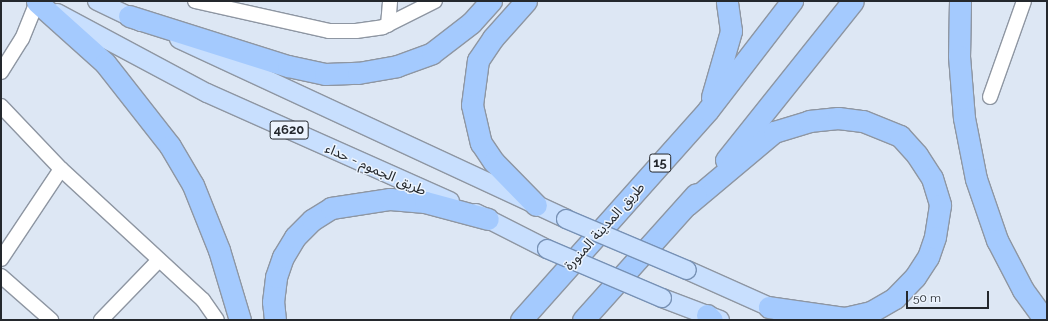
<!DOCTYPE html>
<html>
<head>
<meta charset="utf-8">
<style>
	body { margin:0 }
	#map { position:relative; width:1048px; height:321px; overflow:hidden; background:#dde7f4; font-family:Raleway,"Noto Sans Arabic",sans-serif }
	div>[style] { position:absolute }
	.roads { filter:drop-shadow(1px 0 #8e96a2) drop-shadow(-1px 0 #8e96a2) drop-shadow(0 1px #8e96a2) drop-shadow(0 -1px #8e96a2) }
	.minor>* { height:14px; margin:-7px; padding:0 7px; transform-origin:7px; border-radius:7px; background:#fff }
	.major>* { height:18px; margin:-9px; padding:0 9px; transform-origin:9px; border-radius:9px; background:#c8dffe }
	.highway>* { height:21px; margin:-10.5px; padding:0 10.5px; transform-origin:10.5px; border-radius:10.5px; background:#a4cafe }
	.bridges { filter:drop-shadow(1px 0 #7791b5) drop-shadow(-1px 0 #7791b5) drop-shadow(0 1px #7791b5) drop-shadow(0 -1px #7791b5) }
	.major-bridge>* { height:18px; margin:-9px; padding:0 9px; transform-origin:9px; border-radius:9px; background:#c8dffe }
	span { translate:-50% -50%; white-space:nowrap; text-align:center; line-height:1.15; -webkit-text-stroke:3px #ecf4fe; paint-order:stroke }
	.shield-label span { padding:1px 3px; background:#ecf4fe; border:1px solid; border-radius:3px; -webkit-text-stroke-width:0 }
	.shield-label { font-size:13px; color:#24282d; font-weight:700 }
	.street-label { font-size:14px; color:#24282d }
	.frame { position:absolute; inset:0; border:2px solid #24282d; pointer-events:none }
	.scale { position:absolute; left:906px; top:291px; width:83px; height:18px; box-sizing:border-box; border:2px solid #24282d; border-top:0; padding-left:5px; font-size:12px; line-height:14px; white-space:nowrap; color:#24282d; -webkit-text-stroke:3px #ecf4fe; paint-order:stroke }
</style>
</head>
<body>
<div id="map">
	<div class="roads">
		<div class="minor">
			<i style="left:195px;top:1px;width:137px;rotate:12.6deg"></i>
			<i style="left:329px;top:31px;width:27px"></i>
			<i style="left:356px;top:31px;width:27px;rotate:-8deg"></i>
			<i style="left:383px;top:27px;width:58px;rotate:-26.6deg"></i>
			<i style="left:388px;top:25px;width:24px;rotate:-85deg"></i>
			<i style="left:1px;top:72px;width:39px;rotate:-58deg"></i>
			<i style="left:22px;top:39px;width:40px;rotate:-68deg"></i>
			<i style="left:990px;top:97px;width:102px;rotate:-70.5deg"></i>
			<i style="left:1px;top:106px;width:87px;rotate:46.4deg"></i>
			<i style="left:61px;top:169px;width:193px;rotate:42.7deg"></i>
			<i style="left:203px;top:300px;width:24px;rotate:55deg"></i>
			<i style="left:1px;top:259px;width:108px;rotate:-56.3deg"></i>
			<i style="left:1px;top:276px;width:67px;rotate:41.3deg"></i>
			<i style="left:101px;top:320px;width:83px;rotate:-46deg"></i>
		</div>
		<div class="major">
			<i style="left:97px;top:1px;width:49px;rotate:25.5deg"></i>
			<i style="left:57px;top:13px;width:170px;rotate:28.1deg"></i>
			<i style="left:207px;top:93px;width:266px;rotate:24deg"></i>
			<i style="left:179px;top:39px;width:427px;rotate:24.9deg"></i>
			<i style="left:476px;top:213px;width:80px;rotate:26.9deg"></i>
			<i style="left:687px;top:270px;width:103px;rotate:24.1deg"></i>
			<i style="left:662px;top:298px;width:62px;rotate:20.8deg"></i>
		</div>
		<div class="highway">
			<i style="left:526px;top:1px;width:50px;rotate:131.7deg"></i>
			<i style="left:493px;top:38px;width:27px;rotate:124deg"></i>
			<i style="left:478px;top:60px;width:45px;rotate:97.6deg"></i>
			<i style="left:472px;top:105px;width:39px;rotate:77deg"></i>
			<i style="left:481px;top:143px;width:23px;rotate:56deg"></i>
			<i style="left:494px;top:162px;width:60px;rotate:45.7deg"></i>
			<i style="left:960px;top:1px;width:55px;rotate:91deg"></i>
			<i style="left:959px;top:56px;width:62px;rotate:85.4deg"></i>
			<i style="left:964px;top:118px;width:62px;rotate:78.9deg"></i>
			<i style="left:976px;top:179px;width:65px;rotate:71deg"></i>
			<i style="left:997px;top:240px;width:56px;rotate:62.5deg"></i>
			<i style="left:1023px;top:290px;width:37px;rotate:54deg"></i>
			<i style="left:37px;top:2px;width:91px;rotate:41.9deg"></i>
			<i style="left:105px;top:63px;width:105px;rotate:51.9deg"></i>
			<i style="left:170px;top:146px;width:45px;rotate:59.5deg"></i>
			<i style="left:193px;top:185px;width:70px;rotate:68.2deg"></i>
			<i style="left:219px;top:250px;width:73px;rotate:73.3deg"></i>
			<i style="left:129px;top:16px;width:167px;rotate:17.5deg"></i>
			<i style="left:288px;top:66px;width:38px;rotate:12deg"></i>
			<i style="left:325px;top:74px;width:33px;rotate:-2deg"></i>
			<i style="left:358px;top:73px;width:40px;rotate:-10deg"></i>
			<i style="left:397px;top:66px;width:37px;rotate:-20deg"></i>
			<i style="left:432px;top:53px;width:49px;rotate:-37.6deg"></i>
			<i style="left:471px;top:23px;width:30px;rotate:-48deg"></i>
			<i style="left:712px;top:97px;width:69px;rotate:-73.9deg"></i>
			<i style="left:731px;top:31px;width:30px;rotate:-98deg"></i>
			<i style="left:726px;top:160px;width:203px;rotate:-51.4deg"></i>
			<i style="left:687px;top:205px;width:114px;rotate:-40deg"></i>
			<i style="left:774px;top:132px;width:37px;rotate:-17deg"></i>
			<i style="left:809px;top:121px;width:29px;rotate:-6deg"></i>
			<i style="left:838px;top:118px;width:25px;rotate:7deg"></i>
			<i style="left:863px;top:121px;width:40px;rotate:22deg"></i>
			<i style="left:900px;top:136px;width:25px;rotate:48deg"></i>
			<i style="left:917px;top:155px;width:27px;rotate:57deg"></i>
			<i style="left:932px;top:178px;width:28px;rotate:73deg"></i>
			<i style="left:940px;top:205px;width:32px;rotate:99deg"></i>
			<i style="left:935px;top:237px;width:21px;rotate:109deg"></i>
			<i style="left:928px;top:257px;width:24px;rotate:123deg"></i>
			<i style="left:915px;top:277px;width:29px;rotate:134deg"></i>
			<i style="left:895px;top:298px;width:28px;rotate:150deg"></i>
			<i style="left:871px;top:312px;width:28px;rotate:167deg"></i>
			<i style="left:844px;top:318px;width:76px;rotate:-171.7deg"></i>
			<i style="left:707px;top:315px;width:7px;rotate:45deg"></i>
			<i style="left:275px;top:320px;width:18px;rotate:-96deg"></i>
			<i style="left:273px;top:302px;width:25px;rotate:-83deg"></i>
			<i style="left:276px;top:277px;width:21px;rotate:-71deg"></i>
			<i style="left:283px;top:257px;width:23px;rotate:-59deg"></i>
			<i style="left:295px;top:237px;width:24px;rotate:-45deg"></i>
			<i style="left:312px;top:220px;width:22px;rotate:-32deg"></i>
			<i style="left:331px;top:208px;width:60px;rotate:-8.7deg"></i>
			<i style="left:390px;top:199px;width:35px;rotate:5deg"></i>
			<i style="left:425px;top:202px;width:65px;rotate:15.1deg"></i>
			<i style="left:521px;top:320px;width:281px;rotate:-48.3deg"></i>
			<i style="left:708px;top:110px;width:138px;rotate:-52.4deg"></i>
			<i style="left:583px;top:320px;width:169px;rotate:-48.1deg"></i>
		</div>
	</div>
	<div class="bridges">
		<div class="major-bridge">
			<i style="left:566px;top:219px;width:131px;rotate:22.9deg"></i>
			<i style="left:547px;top:249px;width:125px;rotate:23.1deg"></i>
		</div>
	</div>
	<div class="shield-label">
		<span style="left:289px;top:130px">4620</span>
		<span style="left:660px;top:163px">15</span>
	</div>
	<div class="street-label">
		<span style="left:376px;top:169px;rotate:24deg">طريق الجموم - حداء</span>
		<span style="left:604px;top:226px;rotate:-48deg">طريق المدينة المنورة</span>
	</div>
	<div class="frame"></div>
	<div class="scale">50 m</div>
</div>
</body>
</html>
